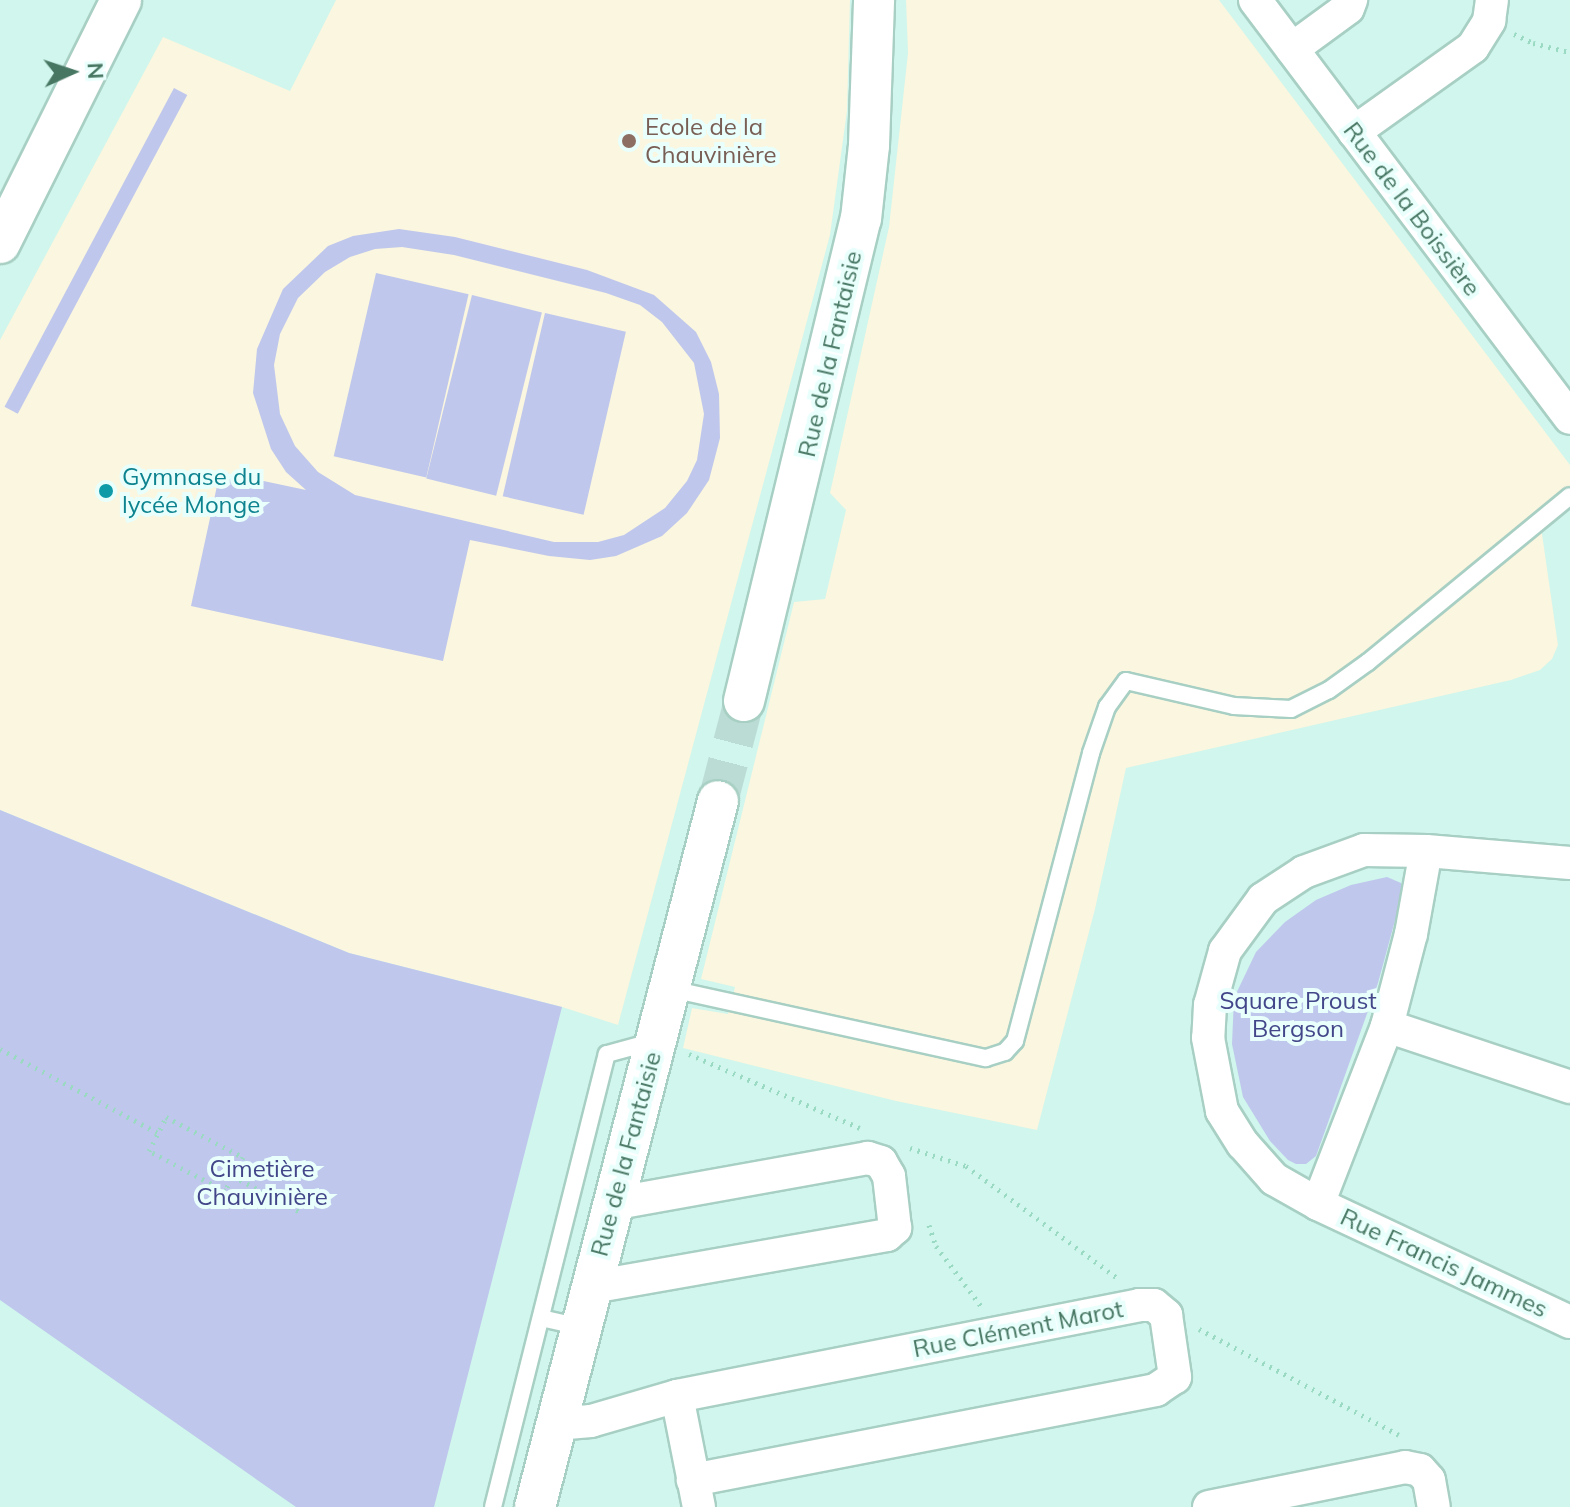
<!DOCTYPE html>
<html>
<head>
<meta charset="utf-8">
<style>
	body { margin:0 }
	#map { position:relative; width:1570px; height:1507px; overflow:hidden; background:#e2fef9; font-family:Mulish,sans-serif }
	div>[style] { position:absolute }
	.residential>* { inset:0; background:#d0f6ed; transform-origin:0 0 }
	.education>* { inset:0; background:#faf6df }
	.green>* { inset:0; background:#bfc7ec; transform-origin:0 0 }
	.tertiary-tunnel>* { height:40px; margin-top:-20px; transform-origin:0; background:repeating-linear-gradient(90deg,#bbdcd4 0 40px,transparent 0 60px) }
	.path>* { height:5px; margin-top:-2.5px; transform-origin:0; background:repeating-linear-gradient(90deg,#9bdac2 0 2px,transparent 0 8px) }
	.roads { filter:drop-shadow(2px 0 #a8cfc3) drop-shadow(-2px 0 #a8cfc3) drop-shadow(0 2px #a8cfc3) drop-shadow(0 -2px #a8cfc3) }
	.service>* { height:16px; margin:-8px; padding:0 8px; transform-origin:8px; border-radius:8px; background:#fff }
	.minor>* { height:32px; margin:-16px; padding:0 16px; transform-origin:16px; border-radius:16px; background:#fff }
	.tertiary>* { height:40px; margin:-20px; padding:0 20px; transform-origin:20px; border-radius:20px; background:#fff }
	.dots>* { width:22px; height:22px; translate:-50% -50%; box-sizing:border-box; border:4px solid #e9fffc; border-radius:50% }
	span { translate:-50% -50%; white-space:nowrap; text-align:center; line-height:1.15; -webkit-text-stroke:8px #e9fffc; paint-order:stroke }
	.education-label { font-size:24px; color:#785e54 }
	.left { translate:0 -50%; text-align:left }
	.street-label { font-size:24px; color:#477763 }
	.culture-label { font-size:24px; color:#0d838f }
	.park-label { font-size:24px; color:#43478a }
	.north { position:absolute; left:32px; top:32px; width:80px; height:80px; -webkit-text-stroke:6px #e9fffc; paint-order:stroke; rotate:87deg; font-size:22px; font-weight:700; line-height:32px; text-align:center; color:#477763 }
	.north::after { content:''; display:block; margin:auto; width:28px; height:36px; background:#477763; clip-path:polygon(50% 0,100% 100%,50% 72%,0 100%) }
</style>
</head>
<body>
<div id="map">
	<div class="residential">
		<i style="left:0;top:0;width:1570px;height:1507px"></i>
	</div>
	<div class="education">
		<i style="clip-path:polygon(336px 0,850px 0,847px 111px,830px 235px,618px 1025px,562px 1007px,349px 953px,0 810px,0 340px,163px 37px,290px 91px)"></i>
		<i style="clip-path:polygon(906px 0,1219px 0,1570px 465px,1570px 507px,1541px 527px,1558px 645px,1552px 659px,1540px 670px,1511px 680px,1126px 768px,1095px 909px,1037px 1130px,896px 1101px,683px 1048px,692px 1008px,728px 1014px,735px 987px,701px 979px,794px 602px,825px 599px,846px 510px,830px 493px,889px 227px,908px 53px)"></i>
	</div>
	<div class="green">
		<i style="left:174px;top:88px;width:15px;height:361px;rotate:28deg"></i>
		<i style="clip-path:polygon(evenodd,399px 229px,455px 237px,587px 270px,654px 295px,696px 332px,711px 362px,719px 394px,720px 438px,709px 480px,687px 513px,662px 536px,616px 556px,590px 560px,549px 556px,470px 540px,443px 661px,191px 606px,220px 472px,306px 490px,286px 472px,271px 449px,253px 393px,257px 349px,283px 289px,328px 246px,353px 236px,399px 229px,402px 247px,454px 255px,606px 293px,640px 305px,662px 322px,694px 363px,704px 414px,697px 460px,687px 481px,665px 508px,624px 535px,598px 542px,554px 542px,355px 495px,318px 472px,295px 446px,280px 414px,274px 365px,280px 334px,298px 298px,325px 272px,350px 257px,375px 249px,402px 247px)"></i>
		<i style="left:376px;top:273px;width:95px;height:188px;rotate:13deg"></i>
		<i style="left:472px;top:295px;width:72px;height:189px;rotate:14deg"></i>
		<i style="left:545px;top:313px;width:83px;height:188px;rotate:13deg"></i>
		<i style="clip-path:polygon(0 810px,349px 953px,562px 1007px,434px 1507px,296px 1507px,0 1300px)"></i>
		<i style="clip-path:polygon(1387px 877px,1401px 883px,1403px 891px,1378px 983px,1316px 1156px,1306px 1164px,1296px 1164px,1288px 1160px,1270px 1141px,1243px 1097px,1232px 1044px,1234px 998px,1256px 952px,1285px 922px,1316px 900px,1351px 885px)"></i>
	</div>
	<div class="tertiary-tunnel">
		<i style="left:718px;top:801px;width:103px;rotate:-75.4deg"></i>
	</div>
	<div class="path">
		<i style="left:1514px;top:34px;width:21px;rotate:25deg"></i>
		<i style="left:1533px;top:43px;width:38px;rotate:14deg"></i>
		<i style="left:0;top:1049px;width:179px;rotate:28deg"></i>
		<i style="left:689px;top:1054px;width:186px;rotate:23.4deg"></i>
		<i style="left:166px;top:1117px;width:87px;rotate:27.5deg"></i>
		<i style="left:243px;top:1157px;width:38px;rotate:118deg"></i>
		<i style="left:225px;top:1191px;width:86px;rotate:-152.2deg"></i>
		<i style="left:149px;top:1151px;width:38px;rotate:-63deg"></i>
		<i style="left:910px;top:1148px;width:59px;rotate:17.8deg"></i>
		<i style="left:966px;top:1166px;width:187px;rotate:36.5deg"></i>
		<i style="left:233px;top:1176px;width:78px;rotate:28.2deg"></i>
		<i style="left:929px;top:1225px;width:22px;rotate:72deg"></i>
		<i style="left:936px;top:1246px;width:75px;rotate:53.1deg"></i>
		<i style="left:1199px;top:1329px;width:226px;rotate:27.9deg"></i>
	</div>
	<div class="roads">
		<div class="service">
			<i style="left:671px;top:989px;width:322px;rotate:12.4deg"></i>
			<i style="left:986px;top:1058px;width:20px;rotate:-18deg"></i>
			<i style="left:1005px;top:1052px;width:15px;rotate:-48deg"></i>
			<i style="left:1015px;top:1041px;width:298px;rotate:-75.2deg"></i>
			<i style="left:1091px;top:753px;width:49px;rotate:-70.8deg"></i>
			<i style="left:1107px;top:707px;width:32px;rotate:-54deg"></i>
			<i style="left:1126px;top:681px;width:111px;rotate:13deg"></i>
			<i style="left:1234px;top:706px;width:57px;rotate:3deg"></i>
			<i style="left:1291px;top:709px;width:42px;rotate:-26.6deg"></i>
			<i style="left:1329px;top:690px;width:48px;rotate:-35.7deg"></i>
			<i style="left:1368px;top:662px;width:261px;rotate:-39.4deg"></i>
			<i style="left:541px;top:1318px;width:41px;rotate:12.7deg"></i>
			<i style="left:493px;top:1507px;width:467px;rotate:-75.9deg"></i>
			<i style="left:607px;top:1054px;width:50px;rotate:-15.2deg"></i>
		</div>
		<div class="minor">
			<i style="left:1255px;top:0;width:523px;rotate:53deg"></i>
			<i style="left:1292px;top:49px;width:69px;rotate:-36.2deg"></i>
			<i style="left:1348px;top:8px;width:9px;rotate:-69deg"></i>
			<i style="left:1354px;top:132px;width:146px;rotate:-35.5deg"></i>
			<i style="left:1473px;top:47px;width:31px;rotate:-58deg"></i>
			<i style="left:1489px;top:21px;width:21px;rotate:-82deg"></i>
			<i style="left:1570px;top:863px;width:144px;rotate:-175.2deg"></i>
			<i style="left:1426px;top:851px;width:62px;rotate:-179.1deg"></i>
			<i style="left:1364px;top:850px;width:64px;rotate:159.9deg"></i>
			<i style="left:1304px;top:872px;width:49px;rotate:146.6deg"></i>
			<i style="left:1263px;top:899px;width:64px;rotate:126.2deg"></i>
			<i style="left:1225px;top:951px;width:56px;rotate:105.5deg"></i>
			<i style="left:1210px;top:1005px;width:33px;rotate:93deg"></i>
			<i style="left:1208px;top:1038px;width:74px;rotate:79.1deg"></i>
			<i style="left:1222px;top:1111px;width:39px;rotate:58deg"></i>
			<i style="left:1243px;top:1144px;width:47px;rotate:48.5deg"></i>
			<i style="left:1274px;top:1179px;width:51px;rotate:29.6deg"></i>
			<i style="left:1318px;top:1204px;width:278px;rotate:25.1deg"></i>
			<i style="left:1387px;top:1026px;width:193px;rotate:18.4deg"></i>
			<i style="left:1318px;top:1204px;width:191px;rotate:-68.8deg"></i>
			<i style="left:1387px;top:1026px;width:95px;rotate:-75.4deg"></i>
			<i style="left:1411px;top:934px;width:84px;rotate:-79.8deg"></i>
			<i style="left:592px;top:1287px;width:300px;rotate:-10deg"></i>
			<i style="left:887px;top:1235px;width:11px;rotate:-41deg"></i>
			<i style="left:895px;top:1228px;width:52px;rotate:-96.6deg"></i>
			<i style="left:889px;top:1176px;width:16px;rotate:-120deg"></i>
			<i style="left:881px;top:1162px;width:14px;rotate:-163deg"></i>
			<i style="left:868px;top:1158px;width:259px;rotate:169.8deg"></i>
			<i style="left:677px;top:1396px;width:113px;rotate:78.8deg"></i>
			<i style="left:556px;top:1424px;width:35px;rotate:-5deg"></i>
			<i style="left:591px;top:1421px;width:90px;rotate:-16.2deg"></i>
			<i style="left:677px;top:1396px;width:471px;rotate:-11.1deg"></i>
			<i style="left:1139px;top:1305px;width:15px"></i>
			<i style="left:1154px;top:1305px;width:16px;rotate:40deg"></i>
			<i style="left:1166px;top:1315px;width:63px;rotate:81.7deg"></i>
			<i style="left:1175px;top:1377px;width:23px;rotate:146deg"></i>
			<i style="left:1156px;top:1390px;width:472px;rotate:169deg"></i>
			<i style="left:1209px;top:1507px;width:200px;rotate:-11.5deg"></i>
			<i style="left:1405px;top:1467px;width:15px;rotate:11deg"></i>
			<i style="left:1420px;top:1470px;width:13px;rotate:48deg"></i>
			<i style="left:1429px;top:1480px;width:27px;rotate:80deg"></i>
		</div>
		<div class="tertiary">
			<i style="left:0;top:243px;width:271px;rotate:-63.5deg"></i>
			<i style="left:744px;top:701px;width:496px;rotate:-76.4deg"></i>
			<i style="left:861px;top:219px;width:74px;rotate:-83.8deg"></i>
			<i style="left:869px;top:145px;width:145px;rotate:-88deg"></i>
			<i style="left:535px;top:1507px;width:729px;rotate:-75.47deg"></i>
		</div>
	</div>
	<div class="dots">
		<i style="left:629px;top:141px;background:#8d6e63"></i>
		<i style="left:106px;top:491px;background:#0f9aa8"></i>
	</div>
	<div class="education-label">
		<span class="left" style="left:645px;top:141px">Ecole de la<br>Chauvinière</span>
	</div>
	<div class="street-label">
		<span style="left:1412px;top:209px;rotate:53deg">Rue de la Boissière</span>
		<span style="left:830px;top:354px;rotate:-77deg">Rue de la Fantaisie</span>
		<span style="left:626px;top:1154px;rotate:-75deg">Rue de la Fantaisie</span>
		<span style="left:1444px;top:1263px;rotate:25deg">Rue Francis Jammes</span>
		<span style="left:1018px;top:1329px;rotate:-11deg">Rue Clément Marot</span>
	</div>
	<div class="culture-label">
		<span class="left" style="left:122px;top:491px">Gymnase du<br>lycée Monge</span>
	</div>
	<div class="park-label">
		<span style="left:1298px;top:1015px">Square Proust<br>Bergson</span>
		<span style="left:262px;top:1183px">Cimetière<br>Chauvinière</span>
	</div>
	<div class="north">N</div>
</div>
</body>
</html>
